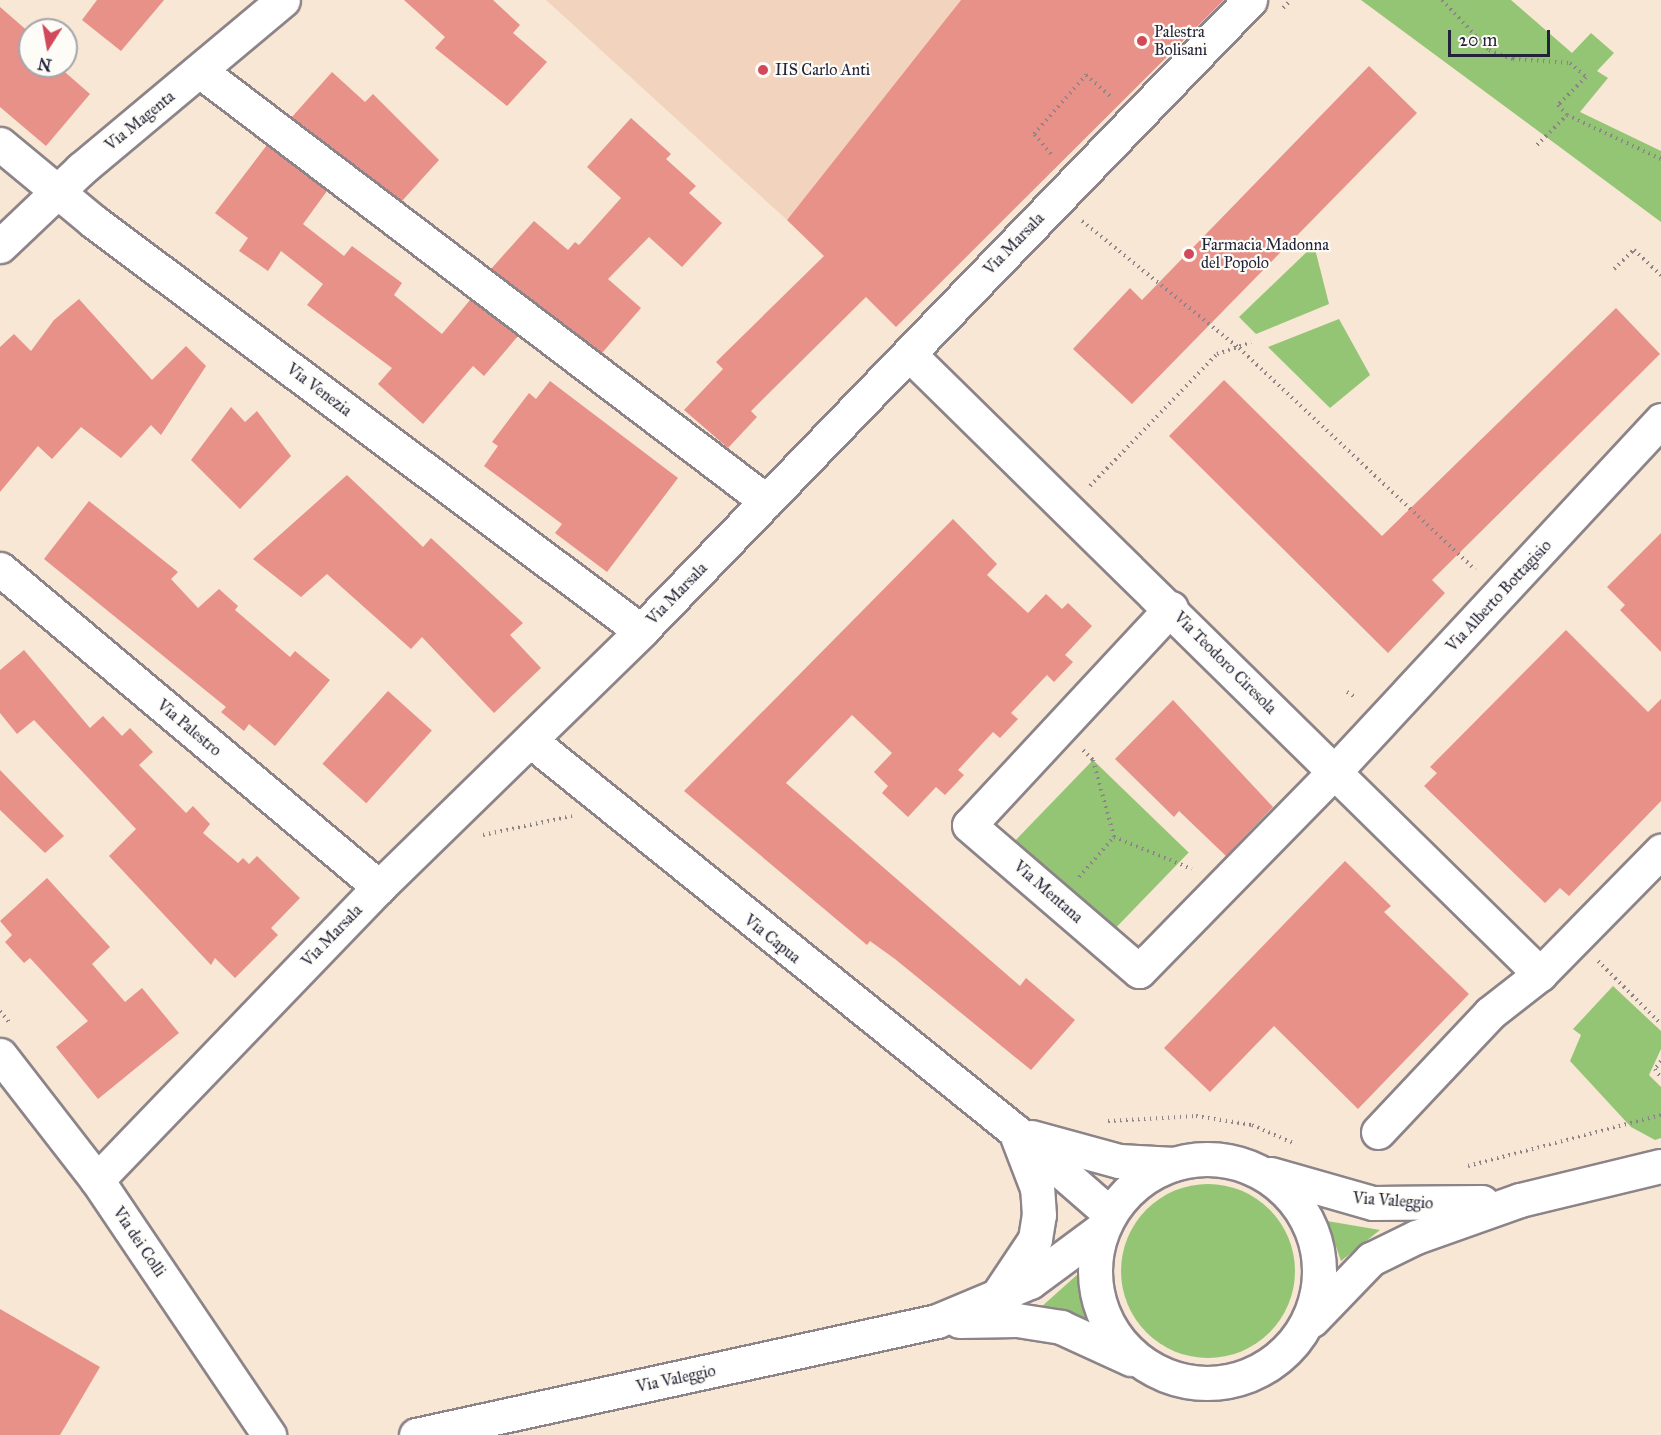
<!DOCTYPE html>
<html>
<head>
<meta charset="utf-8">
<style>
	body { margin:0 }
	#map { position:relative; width:1661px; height:1435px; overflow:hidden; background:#f7e7d4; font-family:"IM FELL Great Primer",serif }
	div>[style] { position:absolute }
	.built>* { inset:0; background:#f2d4be }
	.green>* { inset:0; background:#94c575; transform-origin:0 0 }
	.round { border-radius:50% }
	.building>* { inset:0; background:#e79189; transform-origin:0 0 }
	.path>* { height:4px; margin-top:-2px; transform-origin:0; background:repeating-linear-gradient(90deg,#8c8488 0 1.5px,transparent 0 6px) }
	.roads { filter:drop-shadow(2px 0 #8c8488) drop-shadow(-2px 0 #8c8488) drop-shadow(0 2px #8c8488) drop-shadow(0 -2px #8c8488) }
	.minor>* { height:33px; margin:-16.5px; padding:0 16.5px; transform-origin:16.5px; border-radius:16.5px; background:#fff }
	.major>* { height:33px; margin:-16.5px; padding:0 16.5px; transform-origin:16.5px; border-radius:16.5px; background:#fff }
	.major>.ring { margin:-16.5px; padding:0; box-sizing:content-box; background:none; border:33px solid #fff; border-radius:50% }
	.dots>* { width:16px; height:16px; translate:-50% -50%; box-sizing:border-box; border:3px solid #fdfcf7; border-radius:50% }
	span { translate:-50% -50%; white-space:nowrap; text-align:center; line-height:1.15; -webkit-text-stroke:4.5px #fdfcf7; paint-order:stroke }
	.poi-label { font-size:16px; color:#22223b }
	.left { translate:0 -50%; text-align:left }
	.street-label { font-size:16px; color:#22223b }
	.north { position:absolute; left:18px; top:18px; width:60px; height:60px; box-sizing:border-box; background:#fdfcf7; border:2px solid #a5a5ac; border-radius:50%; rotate:191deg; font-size:16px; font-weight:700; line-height:24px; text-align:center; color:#22223b }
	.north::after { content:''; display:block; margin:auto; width:21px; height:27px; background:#d1495b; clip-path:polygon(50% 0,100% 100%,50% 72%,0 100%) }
	.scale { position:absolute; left:1448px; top:30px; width:102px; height:27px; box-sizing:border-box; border:3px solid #22223b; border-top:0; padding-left:8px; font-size:18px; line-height:21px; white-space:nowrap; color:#22223b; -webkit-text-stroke:4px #fdfcf7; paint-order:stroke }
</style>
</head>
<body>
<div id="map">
	<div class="built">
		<i style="clip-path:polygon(546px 0,961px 0,787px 220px)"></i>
	</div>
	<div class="green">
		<i style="clip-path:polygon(1361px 0,1511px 0,1572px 53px,1591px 33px,1614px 53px,1597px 71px,1608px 78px,1580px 112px,1661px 151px,1661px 222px)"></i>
		<i style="clip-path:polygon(1314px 245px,1329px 304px,1256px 334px,1239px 317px)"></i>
		<i style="clip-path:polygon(1339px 319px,1370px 375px,1330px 408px,1268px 347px)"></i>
		<i style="left:1093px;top:760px;width:133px;height:117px;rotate:44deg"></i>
		<i style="clip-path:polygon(1613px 986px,1661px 1031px,1661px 1049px,1649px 1075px,1661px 1087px,1661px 1138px,1655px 1140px,1631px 1127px,1570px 1061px,1581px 1035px,1573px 1029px)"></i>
		<i class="round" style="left:1121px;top:1184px;width:174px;height:174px"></i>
		<i style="clip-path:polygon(1327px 1221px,1380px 1230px,1341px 1261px)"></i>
		<i style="clip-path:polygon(1078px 1274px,1088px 1318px,1040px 1308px)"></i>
	</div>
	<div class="building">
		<i style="clip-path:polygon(97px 0,164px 0,121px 51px,82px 20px)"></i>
		<i style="clip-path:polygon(404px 0,493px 0,520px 25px,513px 33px,547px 62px,507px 106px,435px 48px,445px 37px)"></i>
		<i style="clip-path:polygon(961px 0,1224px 0,896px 327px,866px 297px,751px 411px,757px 417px,728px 448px,684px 410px,723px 369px,716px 362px,824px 256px,787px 220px)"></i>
		<i style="clip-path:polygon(0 7px,30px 33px,30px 66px,58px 66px,90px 94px,46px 146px,0 107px)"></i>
		<i style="clip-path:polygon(1369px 66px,1417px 113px,1132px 404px,1073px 349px,1130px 288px,1142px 300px)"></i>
		<i style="clip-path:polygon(332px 72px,365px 102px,373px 94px,439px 160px,402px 201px,292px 117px)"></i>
		<i style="clip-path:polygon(631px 118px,671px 154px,666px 159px,696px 186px,689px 193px,722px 223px,682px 267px,649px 237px,608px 279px,641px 308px,602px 353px,491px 269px,534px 221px,568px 250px,575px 242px,579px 245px,621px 198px,587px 167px)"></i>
		<i style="clip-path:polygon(267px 145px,327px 191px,303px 224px,344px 256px,352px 246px,402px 283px,394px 295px,442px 334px,470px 300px,518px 336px,484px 376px,473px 366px,423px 424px,378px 384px,392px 368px,307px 305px,323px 284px,281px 251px,268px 271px,239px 251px,248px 238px,215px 213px)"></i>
		<i style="clip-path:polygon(79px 299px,152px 380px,186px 346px,206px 366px,161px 435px,151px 425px,121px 458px,81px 427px,52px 459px,38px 446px,0 492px,0 347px,14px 334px,31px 351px,54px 320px)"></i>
		<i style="clip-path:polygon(1616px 308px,1660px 354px,1432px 580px,1445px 593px,1388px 653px,1169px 436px,1224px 380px,1382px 536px)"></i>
		<i style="clip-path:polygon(550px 381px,678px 478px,607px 572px,555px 533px,562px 524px,484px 466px,498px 446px,492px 442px,529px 393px,536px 399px)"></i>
		<i style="clip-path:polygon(231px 407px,245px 422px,257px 411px,291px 456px,240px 509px,191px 460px)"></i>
		<i style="clip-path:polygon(347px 475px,423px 547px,431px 538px,523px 623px,510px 635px,541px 668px,494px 713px,422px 637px,411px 649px,327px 574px,301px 597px,253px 559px)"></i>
		<i style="clip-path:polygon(89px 501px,178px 572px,171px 579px,198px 608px,219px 589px,238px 606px,235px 610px,290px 657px,295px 651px,330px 680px,275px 746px,249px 724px,244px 731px,221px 712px,226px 707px,44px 559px)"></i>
		<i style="clip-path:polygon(953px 519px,997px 564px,987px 575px,1028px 613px,1046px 594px,1062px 609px,1068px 603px,1092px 626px,1065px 655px,1073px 662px,1054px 682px,1047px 675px,1011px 713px,1018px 719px,1000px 738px,993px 732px,958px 770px,964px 775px,945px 795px,936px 787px,908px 817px,882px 793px,888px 786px,874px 772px,892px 753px,852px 715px,786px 783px,1020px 986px,1026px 978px,1075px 1020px,1031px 1070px,895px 959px,870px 941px,867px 945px,684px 791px)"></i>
		<i style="clip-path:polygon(1661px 533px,1661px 652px,1620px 610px,1625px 605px,1607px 587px)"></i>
		<i style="clip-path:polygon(1566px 630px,1648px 712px,1661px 699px,1661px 801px,1569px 896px,1560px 888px,1545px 903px,1424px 786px,1437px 773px,1430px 767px)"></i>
		<i style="clip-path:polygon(24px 650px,90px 728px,103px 716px,122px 736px,130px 728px,153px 752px,139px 765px,186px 813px,193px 806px,210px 824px,203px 833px,238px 863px,243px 858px,249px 864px,257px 856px,300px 898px,271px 928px,278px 935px,235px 978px,215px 958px,211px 965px,109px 856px,136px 829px,34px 720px,17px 734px,0 713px,0 670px)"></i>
		<i style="left:388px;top:691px;width:59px;height:98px;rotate:42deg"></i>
		<i style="clip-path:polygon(1173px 700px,1273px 807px,1226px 856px,1179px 811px,1174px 817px,1115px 759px)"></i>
		<i style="clip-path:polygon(0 770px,64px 836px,45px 853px,0 810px)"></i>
		<i style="clip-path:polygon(1345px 861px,1391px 906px,1384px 912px,1469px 994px,1358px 1109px,1274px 1026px,1210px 1092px,1164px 1048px)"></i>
		<i style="clip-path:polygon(47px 878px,110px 947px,92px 964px,125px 1002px,142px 988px,179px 1033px,98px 1099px,56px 1047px,88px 1021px,30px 958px,24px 963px,5px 942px,12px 935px,0 921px)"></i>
		<i style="clip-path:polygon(0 1309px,100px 1367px,60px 1435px,0 1435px)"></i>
	</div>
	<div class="path">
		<i style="left:1442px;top:0;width:69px;rotate:46.8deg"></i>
		<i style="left:1489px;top:50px;width:26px;rotate:21deg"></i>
		<i style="left:1513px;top:59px;width:57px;rotate:4deg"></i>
		<i style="left:1570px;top:63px;width:21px;rotate:41deg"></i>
		<i style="left:1586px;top:77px;width:40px;rotate:135deg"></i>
		<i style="left:1558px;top:105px;width:13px;rotate:48deg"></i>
		<i style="left:1567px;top:115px;width:104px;rotate:25.1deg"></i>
		<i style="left:1283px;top:8px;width:11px;rotate:-45deg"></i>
		<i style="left:1537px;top:145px;width:42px;rotate:-45deg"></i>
		<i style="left:1051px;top:154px;width:26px;rotate:-130deg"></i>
		<i style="left:1034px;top:134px;width:79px;rotate:-48.6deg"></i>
		<i style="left:1086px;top:75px;width:32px;rotate:41deg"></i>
		<i style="left:1082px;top:221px;width:202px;rotate:39deg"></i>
		<i style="left:1239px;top:348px;width:324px;rotate:43.2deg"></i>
		<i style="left:1614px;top:269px;width:28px;rotate:-44deg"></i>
		<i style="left:1634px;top:250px;width:37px;rotate:43deg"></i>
		<i style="left:1090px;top:486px;width:183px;rotate:-46.1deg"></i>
		<i style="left:1217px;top:354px;width:36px;rotate:-19deg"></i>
		<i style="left:1347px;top:692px;width:9px;rotate:32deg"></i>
		<i style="left:1083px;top:750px;width:14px;rotate:45deg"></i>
		<i style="left:1093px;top:760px;width:80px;rotate:74.7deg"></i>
		<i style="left:1114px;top:837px;width:84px;rotate:22.3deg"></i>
		<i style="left:483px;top:835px;width:91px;rotate:-12.1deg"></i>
		<i style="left:1079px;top:877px;width:53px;rotate:-48.8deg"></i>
		<i style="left:1598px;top:961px;width:89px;rotate:45deg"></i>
		<i style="left:0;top:1011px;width:14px;rotate:51deg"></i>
		<i style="left:1661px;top:1061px;width:10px;rotate:127deg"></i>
		<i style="left:1655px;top:1069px;width:11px;rotate:56deg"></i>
		<i style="left:1108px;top:1121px;width:88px;rotate:-3.3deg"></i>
		<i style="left:1196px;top:1116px;width:57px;rotate:9.1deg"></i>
		<i style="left:1252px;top:1125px;width:45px;rotate:23.7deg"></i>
		<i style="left:1468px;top:1166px;width:200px;rotate:-14.8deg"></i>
	</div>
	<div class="roads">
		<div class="minor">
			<i style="left:200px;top:71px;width:711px;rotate:37.22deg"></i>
			<i style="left:0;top:144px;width:121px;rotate:39.6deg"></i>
			<i style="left:93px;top:221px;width:684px;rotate:36.8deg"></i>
			<i style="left:0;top:246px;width:112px;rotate:-43.5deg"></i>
			<i style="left:81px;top:169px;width:263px;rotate:-39.9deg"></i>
			<i style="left:909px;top:354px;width:885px;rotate:44.5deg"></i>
			<i style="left:0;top:569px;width:495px;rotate:40deg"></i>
			<i style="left:1171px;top:608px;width:296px;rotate:132.9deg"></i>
			<i style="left:969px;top:825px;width:224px;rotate:40.7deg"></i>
			<i style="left:1139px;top:971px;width:280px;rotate:-45.6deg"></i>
			<i style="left:1335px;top:771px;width:479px;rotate:-47.1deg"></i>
			<i style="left:531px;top:741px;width:622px;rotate:38.86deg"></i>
			<i style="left:1015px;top:1131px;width:126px;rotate:41.1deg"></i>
			<i style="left:0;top:1055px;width:158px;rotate:52.2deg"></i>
			<i style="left:97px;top:1180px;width:308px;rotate:56deg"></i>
			<i style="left:1378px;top:1132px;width:163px;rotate:-46.7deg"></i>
			<i style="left:1490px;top:1013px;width:63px;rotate:-38deg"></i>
			<i style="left:1540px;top:974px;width:173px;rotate:-45.5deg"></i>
			<i style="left:1031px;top:1137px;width:91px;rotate:15.3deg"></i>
			<i style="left:1119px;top:1161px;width:55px;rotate:3.1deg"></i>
			<i style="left:97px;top:1180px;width:407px;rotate:-46.1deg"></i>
			<i style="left:379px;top:887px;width:366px;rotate:-44.3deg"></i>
			<i style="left:641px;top:631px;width:877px;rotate:-46.02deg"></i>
			<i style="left:995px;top:1299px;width:72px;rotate:-56.3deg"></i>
			<i style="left:1035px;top:1239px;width:24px;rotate:-81deg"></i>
			<i style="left:1039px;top:1215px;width:27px;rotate:-94deg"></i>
			<i style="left:1037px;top:1188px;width:56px;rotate:-111deg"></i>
		</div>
		<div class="major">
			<i class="ring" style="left:1095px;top:1159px;width:191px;height:191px"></i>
			<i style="left:1271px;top:1174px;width:106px;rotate:15.9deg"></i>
			<i style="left:1373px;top:1203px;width:109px;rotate:-0.5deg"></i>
			<i style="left:1312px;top:1320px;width:85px;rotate:-46deg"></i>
			<i style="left:1371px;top:1259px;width:50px;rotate:-26.1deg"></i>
			<i style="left:1416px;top:1237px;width:110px;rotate:-19.6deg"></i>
			<i style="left:1520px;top:1200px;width:145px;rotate:-13.6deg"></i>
			<i style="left:959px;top:1321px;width:58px;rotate:-1deg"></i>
			<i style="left:1017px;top:1320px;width:45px;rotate:9deg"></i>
			<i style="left:1061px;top:1327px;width:77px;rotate:24.6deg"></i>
			<i style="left:416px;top:1435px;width:533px;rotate:-12.34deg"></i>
			<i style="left:937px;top:1321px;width:101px;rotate:-22.8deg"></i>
			<i style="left:1030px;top:1282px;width:91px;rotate:-36.5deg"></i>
		</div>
	</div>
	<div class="dots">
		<i style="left:1142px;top:41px;background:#d1495b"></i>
		<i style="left:763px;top:70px;background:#d1495b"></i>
		<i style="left:1189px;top:254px;background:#d1495b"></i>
	</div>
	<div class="poi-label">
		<span class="left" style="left:1154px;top:41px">Palestra<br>Bolisani</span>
		<span class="left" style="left:775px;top:70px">IIS Carlo Anti</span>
		<span class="left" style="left:1201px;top:254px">Farmacia Madonna<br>del Popolo</span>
	</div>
	<div class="street-label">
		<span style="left:140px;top:121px;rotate:-39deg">Via Magenta</span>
		<span style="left:1014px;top:244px;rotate:-46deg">Via Marsala</span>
		<span style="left:319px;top:390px;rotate:37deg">Via Venezia</span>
		<span style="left:677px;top:594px;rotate:-46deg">Via Marsala</span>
		<span style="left:1499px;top:596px;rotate:-47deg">Via Alberto Bottagisio</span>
		<span style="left:1225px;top:663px;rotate:45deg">Via Teodoro Ciresola</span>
		<span style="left:189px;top:728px;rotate:40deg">Via Palestro</span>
		<span style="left:1048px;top:892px;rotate:41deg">Via Mentana</span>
		<span style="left:332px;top:936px;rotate:-46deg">Via Marsala</span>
		<span style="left:772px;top:939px;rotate:39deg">Via Capua</span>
		<span style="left:1393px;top:1201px;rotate:4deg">Via Valeggio</span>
		<span style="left:139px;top:1242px;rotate:56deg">Via dei Colli</span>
		<span style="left:676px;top:1379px;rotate:-12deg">Via Valeggio</span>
	</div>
	<div class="north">N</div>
	<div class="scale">20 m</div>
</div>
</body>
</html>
